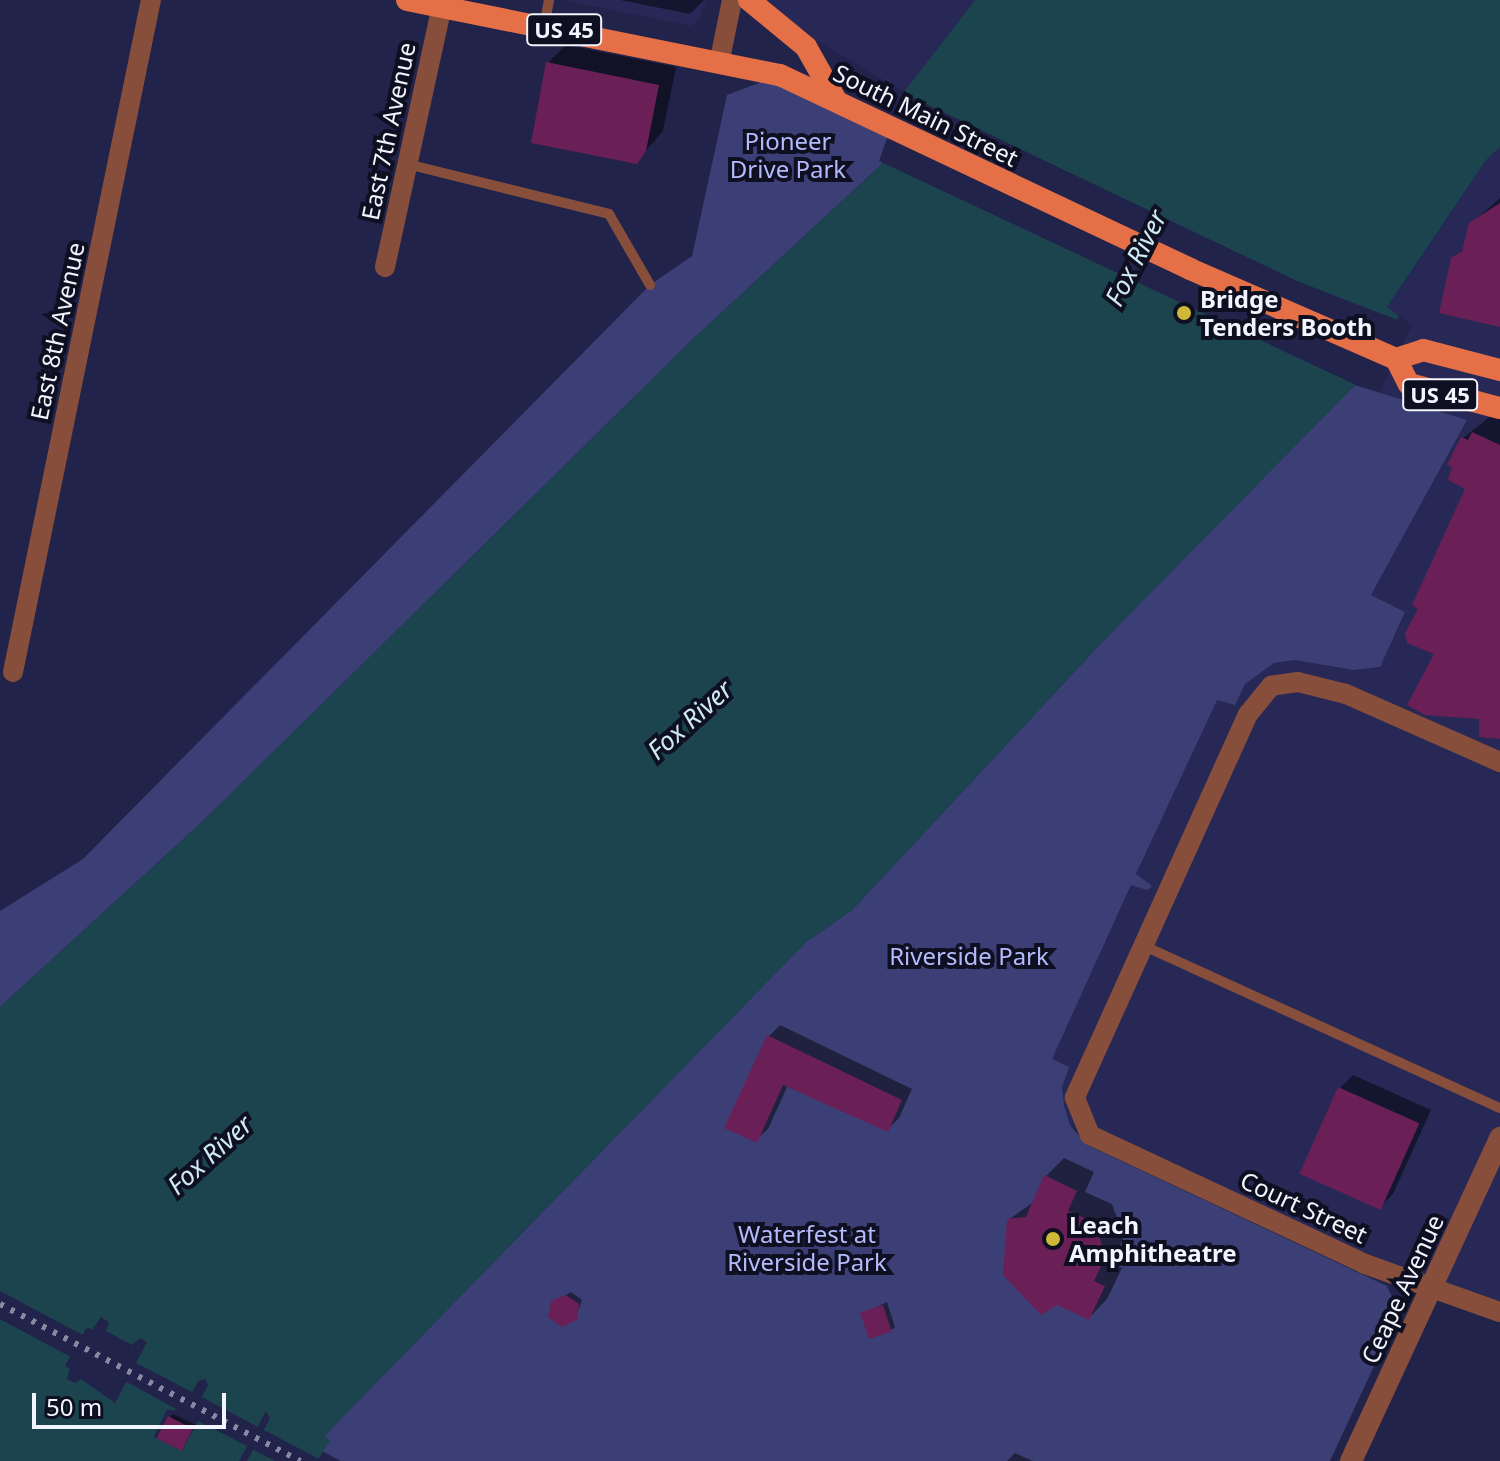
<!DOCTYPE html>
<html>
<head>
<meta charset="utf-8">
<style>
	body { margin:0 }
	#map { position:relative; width:1500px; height:1461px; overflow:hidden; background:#22234a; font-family:"Noto Sans",sans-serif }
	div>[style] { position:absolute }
	.built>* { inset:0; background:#272856 }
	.green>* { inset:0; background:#3c3f76 }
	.water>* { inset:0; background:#1b444f }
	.pier>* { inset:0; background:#22234a; transform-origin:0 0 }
	.shadow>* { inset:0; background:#0007 }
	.building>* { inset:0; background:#6a2057; transform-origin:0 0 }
	.service>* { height:10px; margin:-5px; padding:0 5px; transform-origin:5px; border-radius:5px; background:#874f3b }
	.minor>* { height:20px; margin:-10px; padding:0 10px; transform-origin:10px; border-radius:10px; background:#874f3b }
	.tertiary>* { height:22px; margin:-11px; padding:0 11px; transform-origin:11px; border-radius:11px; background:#874f3b }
	.primary>* { height:22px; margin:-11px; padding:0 11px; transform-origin:11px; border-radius:11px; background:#e57047 }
	.rail>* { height:6px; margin-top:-3px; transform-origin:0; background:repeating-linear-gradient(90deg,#8788a1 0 4px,transparent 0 12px) }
	.dots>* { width:22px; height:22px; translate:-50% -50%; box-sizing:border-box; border:4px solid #0e0f20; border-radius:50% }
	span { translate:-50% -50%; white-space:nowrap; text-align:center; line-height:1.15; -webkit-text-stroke:8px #0e0f20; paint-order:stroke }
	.shield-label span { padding:2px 6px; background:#0e0f20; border:2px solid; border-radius:6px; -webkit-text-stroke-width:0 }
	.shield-label { font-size:22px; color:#f2f4fe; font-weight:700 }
	.street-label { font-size:24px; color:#f2f4fe }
	.park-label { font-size:24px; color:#b4bbfc }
	.poi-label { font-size:24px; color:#f2f4fe; font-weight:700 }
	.left { translate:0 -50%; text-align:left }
	.water-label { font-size:26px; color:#cfeaf2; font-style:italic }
	.scale { position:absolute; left:32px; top:1393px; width:194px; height:36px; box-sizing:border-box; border:4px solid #f2f4fe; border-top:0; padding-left:10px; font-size:24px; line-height:28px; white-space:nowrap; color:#f2f4fe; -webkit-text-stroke:6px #0e0f20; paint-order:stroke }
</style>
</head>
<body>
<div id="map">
	<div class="built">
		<i style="clip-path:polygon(562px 0,706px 0,700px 19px,691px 26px)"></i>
		<i style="clip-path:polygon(761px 0,975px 0,904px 92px,796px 28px)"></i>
		<i style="clip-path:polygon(1500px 147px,1500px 1312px,1029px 1108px,1217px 699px,1235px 705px,1245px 684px,1274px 663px,1295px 660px,1353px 670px,1380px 667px,1371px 596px,1467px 421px,1378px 396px,1412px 325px,1387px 308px,1486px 160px)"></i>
	</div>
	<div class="green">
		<i style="clip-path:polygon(780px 75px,892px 130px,882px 164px,692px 340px,202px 822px,0 1007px,0 911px,83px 859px,650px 285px,692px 256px,727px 95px)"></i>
		<i style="clip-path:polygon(1355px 385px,1467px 420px,1371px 595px,1405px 612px,1380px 667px,1353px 670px,1295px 660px,1274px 663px,1245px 684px,1235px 705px,1217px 700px,1136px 874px,1152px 886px,1147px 890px,1131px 885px,1052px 1059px,1069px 1067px,1062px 1087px,1064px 1106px,1070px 1125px,1087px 1145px,1387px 1286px,1394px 1301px,1394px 1323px,1330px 1461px,341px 1461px,320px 1450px,330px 1441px,324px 1436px,806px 942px,852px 910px,1106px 638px)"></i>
	</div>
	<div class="water">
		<i style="clip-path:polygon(evenodd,975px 0,1500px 0,1500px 147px,1486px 160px,1387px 307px,1399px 316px,1355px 385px,1106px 638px,852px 910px,806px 942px,325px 1435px,330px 1441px,317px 1461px,247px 1461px,270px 1418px,266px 1411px,239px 1461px,0 1461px,0 1007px,202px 822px,692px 340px,882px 164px,904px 92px,975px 0,101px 1317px,109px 1322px,106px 1331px,132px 1345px,140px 1338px,147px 1342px,115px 1403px,81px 1379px,75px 1383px,67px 1379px,70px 1369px,65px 1366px,87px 1327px,92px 1330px,101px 1317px,975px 0,205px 1379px,208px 1385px,189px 1422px,195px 1425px,182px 1451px,154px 1436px,167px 1410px,180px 1416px,198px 1381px,205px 1379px)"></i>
	</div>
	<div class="pier">
		<i style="clip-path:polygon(903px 93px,1297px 281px,1400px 321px,1358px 386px,879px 161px)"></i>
		<i style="left:0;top:1291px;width:97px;height:25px;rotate:28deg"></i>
		<i style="clip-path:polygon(134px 1362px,196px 1394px,183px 1419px,169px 1415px,159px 1435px,180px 1445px,198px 1395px,258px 1427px,247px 1446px,198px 1421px,182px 1451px,154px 1437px,167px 1410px,178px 1410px,125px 1381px)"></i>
		<i style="clip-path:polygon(260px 1428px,321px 1460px,321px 1461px,275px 1461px,250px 1448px)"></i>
	</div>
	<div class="shadow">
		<i style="clip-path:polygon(620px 0,704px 0,690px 14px)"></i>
		<i style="clip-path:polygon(566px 45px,676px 67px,663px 131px,636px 162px,548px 63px)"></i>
		<i style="clip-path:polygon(1500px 198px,1500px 323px,1453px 259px,1465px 247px,1471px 224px)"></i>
		<i style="clip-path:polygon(1492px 415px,1500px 419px,1500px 737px,1437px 653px,1421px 608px,1467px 488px,1463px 438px)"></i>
		<i style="clip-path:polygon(780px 1025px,912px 1089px,899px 1118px,887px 1130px,788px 1085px,768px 1129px,756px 1140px,769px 1036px)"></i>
		<i style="clip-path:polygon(1353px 1075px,1431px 1110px,1393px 1194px,1379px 1208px,1340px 1088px)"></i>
		<i style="clip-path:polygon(1064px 1158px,1094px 1172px,1085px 1192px,1112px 1204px,1124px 1237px,1111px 1262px,1122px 1268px,1107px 1299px,1089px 1318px,1008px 1220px,1035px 1201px,1045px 1177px)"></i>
		<i style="clip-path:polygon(571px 1292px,582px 1300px,575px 1319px,553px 1302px)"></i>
		<i style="clip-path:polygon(887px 1302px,895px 1327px,891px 1330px,862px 1314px)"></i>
		<i style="clip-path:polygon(173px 1414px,196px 1425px,181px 1448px,170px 1417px)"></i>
		<i style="clip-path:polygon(1015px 1453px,1033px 1461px,1007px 1461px)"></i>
	</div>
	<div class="building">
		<i style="clip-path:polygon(546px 62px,659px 85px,646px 151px,637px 164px,531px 143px)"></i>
		<i style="clip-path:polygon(1500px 203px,1500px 327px,1439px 313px,1451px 258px,1462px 251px,1469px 223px)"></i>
		<i style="clip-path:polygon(1472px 432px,1500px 445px,1500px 739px,1479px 737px,1479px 719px,1425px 715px,1407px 705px,1434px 654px,1407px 643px,1405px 633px,1418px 609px,1412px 605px,1465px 489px,1448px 480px,1452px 467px,1447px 465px,1461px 437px,1468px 440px)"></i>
		<i style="clip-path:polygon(767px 1035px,902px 1100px,888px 1132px,783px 1085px,757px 1143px,724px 1128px)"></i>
		<i style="left:1338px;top:1087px;width:89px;height:95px;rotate:24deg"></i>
		<i style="clip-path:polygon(1044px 1175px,1077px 1191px,1068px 1211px,1094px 1222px,1106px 1256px,1094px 1281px,1105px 1286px,1089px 1320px,1057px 1305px,1041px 1315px,1003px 1275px,1007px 1219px,1026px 1217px)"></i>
		<i style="clip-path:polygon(566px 1295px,579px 1304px,577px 1320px,562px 1327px,548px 1317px,551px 1301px)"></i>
		<i style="left:883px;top:1305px;width:28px;height:24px;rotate:72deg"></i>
		<i style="left:168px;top:1416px;width:28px;height:25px;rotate:27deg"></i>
	</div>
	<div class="service">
		<i style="left:544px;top:26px;width:26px;rotate:-79deg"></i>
		<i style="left:407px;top:164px;width:208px;rotate:13.9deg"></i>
		<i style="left:609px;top:214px;width:82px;rotate:60deg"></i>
		<i style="left:1142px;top:945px;width:393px;rotate:24.5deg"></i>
	</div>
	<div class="minor">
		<i style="left:720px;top:59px;width:60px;rotate:-78.5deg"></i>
		<i style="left:385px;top:267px;width:273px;rotate:-77.7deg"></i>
		<i style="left:13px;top:672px;width:686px;rotate:-78.4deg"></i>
		<i style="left:1500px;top:762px;width:168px;rotate:-156.2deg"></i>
		<i style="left:1346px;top:694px;width:49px;rotate:-166deg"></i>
		<i style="left:1298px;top:682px;width:27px;rotate:172deg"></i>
		<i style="left:1271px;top:686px;width:36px;rotate:129deg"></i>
		<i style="left:1248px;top:714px;width:421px;rotate:114.3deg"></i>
		<i style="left:1075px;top:1098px;width:40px;rotate:68deg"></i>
		<i style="left:1090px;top:1135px;width:304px;rotate:25.1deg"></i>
		<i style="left:1365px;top:1264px;width:143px;rotate:19.6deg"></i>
	</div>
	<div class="tertiary">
		<i style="left:1351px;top:1461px;width:356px;rotate:-65.2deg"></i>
	</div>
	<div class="primary">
		<i style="left:407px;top:0;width:380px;rotate:11.4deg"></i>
		<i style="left:780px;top:75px;width:454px;rotate:25.3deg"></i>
		<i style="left:1190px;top:269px;width:225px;rotate:23.6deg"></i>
		<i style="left:749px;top:0;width:74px;rotate:39.5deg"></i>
		<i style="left:806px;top:47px;width:61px;rotate:60.5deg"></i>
		<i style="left:1396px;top:359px;width:28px;rotate:63deg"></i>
		<i style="left:1409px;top:384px;width:94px;rotate:14.8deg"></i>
		<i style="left:1396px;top:359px;width:28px;rotate:-18deg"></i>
		<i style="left:1423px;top:350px;width:80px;rotate:14.6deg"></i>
	</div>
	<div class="rail">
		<i style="left:0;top:1304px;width:339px;rotate:27.6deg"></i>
	</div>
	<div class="dots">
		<i style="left:1184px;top:313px;background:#ceb837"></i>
		<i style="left:1053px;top:1239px;background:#ceb837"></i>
	</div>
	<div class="shield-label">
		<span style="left:564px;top:30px">US 45</span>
		<span style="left:1440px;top:395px">US 45</span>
	</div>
	<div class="street-label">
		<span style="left:926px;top:115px;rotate:26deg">South Main Street</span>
		<span style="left:388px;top:131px;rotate:-78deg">East 7th Avenue</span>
		<span style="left:57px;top:331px;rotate:-78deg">East 8th Avenue</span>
		<span style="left:1304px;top:1207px;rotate:25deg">Court Street</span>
		<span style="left:1402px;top:1289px;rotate:-65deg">Ceape Avenue</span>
	</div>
	<div class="park-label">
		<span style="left:788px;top:155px">Pioneer<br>Drive Park</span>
		<span style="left:969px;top:956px">Riverside Park</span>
		<span style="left:807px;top:1248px">Waterfest at<br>Riverside Park</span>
	</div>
	<div class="poi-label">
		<span class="left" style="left:1200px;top:313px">Bridge<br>Tenders Booth</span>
		<span class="left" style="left:1069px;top:1239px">Leach<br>Amphitheatre</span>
	</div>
	<div class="water-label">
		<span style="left:1136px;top:258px;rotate:-63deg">Fox River</span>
		<span style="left:690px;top:720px;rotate:-42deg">Fox River</span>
		<span style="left:210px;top:1155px;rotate:-42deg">Fox River</span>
	</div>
	<div class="scale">50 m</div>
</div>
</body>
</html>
